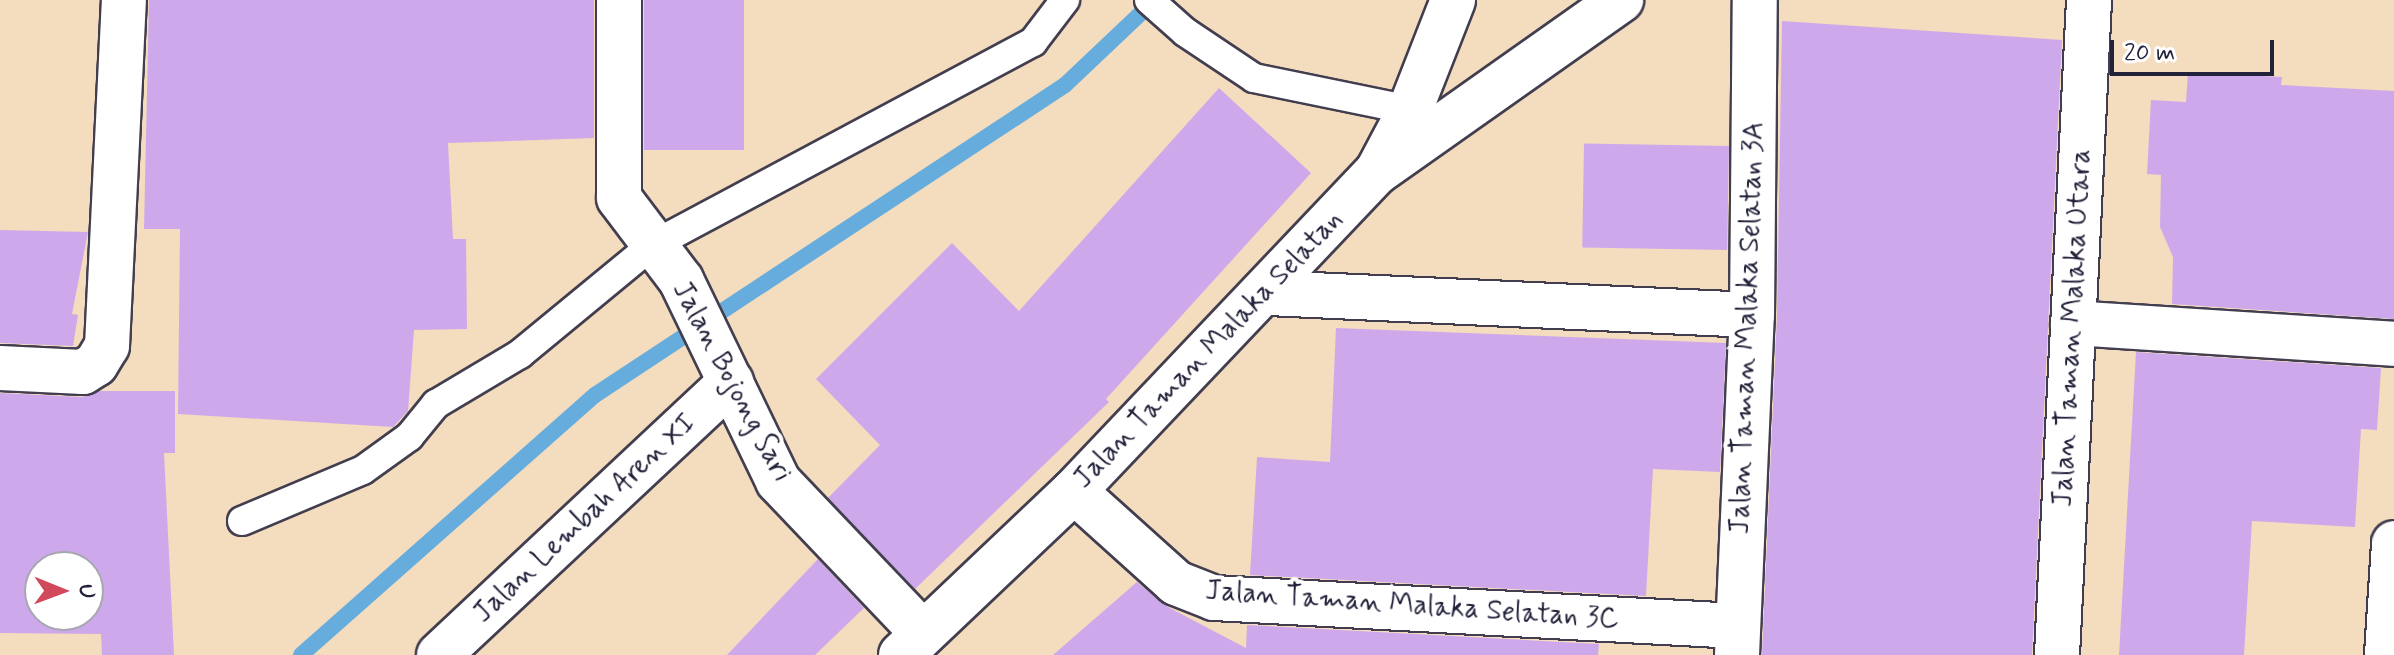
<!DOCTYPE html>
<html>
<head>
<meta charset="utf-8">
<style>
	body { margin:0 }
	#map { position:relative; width:2394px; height:655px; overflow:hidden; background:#f4dcbe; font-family:Mynerve,sans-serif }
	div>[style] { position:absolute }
	.stream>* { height:16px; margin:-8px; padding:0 8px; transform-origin:8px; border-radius:8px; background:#66addd }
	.building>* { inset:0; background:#cda9eb; transform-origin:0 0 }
	.roads { filter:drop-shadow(2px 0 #423e4f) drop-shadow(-2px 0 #423e4f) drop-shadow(0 2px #423e4f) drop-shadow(0 -2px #423e4f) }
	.lane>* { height:28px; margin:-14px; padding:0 14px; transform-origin:14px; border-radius:14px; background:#fff }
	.street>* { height:44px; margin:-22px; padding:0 22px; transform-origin:22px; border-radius:22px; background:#fff }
	.secondary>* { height:44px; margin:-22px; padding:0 22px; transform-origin:22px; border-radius:22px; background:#fff }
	span { translate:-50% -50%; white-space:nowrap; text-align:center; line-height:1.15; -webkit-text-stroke:8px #fff; paint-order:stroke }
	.street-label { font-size:28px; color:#22223b }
	.north { position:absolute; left:24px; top:551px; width:80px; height:80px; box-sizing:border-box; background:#fff; border:2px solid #a7a7b1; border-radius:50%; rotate:91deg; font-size:22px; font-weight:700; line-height:32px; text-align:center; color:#22223b }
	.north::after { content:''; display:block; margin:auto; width:28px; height:36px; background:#d1495b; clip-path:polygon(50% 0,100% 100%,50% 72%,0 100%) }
	.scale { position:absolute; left:2110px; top:40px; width:164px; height:36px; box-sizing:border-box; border:4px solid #22223b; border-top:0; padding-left:10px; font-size:24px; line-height:28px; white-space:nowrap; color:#22223b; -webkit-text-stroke:6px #fff; paint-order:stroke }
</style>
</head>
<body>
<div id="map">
	<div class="stream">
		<i style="left:301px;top:655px;width:392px;rotate:-41.5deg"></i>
		<i style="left:595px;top:395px;width:563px;rotate:-33.41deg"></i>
		<i style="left:1065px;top:85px;width:124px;rotate:-43.4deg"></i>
	</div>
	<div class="building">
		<i style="clip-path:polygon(149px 0,594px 0,594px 138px,448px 143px,453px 239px,466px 239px,467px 329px,414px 330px,408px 411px,393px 427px,178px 414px,180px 229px,144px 229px)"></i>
		<i style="left:644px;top:0;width:100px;height:150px"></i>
		<i style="clip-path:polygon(1782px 21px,2062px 40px,2032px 655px,1762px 655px,1777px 316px)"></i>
		<i style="clip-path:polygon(2188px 72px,2282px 77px,2281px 85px,2394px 91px,2394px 319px,2172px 304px,2173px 257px,2160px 227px,2161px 175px,2147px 174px,2151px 100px,2186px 102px)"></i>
		<i style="clip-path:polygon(1219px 88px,1311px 173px,1106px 399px,1109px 402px,915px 589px,828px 498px,880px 445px,816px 379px,952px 243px,1019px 311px)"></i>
		<i style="left:1729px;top:146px;width:104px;height:145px;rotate:91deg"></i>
		<i style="clip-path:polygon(0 230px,88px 232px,72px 314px,78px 315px,73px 346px,0 343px)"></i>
		<i style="clip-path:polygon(1336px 328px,1726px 343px,1720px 472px,1653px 469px,1646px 596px,1250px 575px,1257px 457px,1330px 462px)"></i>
		<i style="clip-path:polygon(2136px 352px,2381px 368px,2377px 430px,2361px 429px,2355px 527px,2252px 521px,2244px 655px,2119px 655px)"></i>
		<i style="clip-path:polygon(evenodd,99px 391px,175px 391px,175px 453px,164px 453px,174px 655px,102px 655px,101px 634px,0 633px,0 393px,82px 397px,99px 391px,40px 567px,88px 567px,88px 615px,40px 615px,40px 567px)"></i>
		<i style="clip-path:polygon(818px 559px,864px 608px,815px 655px,727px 655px)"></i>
		<i style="clip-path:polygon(1137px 582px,1166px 606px,1246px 648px,1247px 625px,1599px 644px,1598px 655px,1053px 655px)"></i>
	</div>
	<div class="roads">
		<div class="lane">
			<i style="left:1149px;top:0;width:48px;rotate:41.6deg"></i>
			<i style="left:1185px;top:32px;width:83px;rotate:33.7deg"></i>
			<i style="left:1254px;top:78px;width:159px;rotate:11.6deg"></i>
			<i style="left:242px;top:521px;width:131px;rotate:-22.9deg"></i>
			<i style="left:363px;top:470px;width:57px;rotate:-35.7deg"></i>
			<i style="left:409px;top:437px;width:43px;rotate:-50.7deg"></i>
			<i style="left:436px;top:404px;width:98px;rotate:-30.8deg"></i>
			<i style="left:520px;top:354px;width:170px;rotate:-39.5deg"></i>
			<i style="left:651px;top:246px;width:433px;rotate:-28.1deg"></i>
			<i style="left:1033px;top:42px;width:53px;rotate:-52.7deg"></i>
		</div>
		<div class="street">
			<i style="left:619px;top:0;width:198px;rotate:90deg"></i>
			<i style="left:619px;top:198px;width:103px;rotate:52.9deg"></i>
			<i style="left:681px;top:280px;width:223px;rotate:64.2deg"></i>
			<i style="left:778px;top:481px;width:210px;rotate:46.4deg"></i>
			<i style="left:1377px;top:172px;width:299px;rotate:-35.2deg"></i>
			<i style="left:1268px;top:293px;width:484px;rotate:2.6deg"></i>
			<i style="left:2073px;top:323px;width:322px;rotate:3.7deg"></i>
			<i style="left:0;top:368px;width:83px;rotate:2.8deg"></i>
			<i style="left:83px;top:372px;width:15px;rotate:-32deg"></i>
			<i style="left:96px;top:364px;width:21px;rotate:-59deg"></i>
			<i style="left:107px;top:346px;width:346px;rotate:-87.2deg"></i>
			<i style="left:1074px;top:491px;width:137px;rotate:42deg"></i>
			<i style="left:1176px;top:583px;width:41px;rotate:21.5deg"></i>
			<i style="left:1214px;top:598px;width:525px;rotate:3.06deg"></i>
			<i style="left:439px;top:655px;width:400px;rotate:-43.1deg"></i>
			<i style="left:1737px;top:655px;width:340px;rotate:-87.5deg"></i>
			<i style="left:1752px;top:315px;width:315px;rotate:-89.5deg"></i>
			<i style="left:2057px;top:655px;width:656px;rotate:-87.2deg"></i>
			<i style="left:2387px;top:655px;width:112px;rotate:-86.4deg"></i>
		</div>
		<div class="secondary">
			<i style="left:901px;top:655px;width:238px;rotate:-43.5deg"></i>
			<i style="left:1074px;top:491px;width:440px;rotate:-46.5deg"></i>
			<i style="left:1377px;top:172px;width:70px;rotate:-62deg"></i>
			<i style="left:1410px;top:110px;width:118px;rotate:-68.6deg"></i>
		</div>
	</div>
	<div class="street-label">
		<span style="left:1748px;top:328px;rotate:-88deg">Jalan Taman Malaka Selatan 3A</span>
		<span style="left:2073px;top:328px;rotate:-87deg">Jalan Taman Malaka Utara</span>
		<span style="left:1209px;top:350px;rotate:-46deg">Jalan Taman Malaka Selatan</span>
		<span style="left:731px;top:382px;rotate:62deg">Jalan Bojong Sari</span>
		<span style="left:585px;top:519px;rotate:-43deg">Jalan Lembah Aren XI</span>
		<span style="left:1412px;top:606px;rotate:4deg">Jalan Taman Malaka Selatan 3C</span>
	</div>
	<div class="north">U</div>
	<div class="scale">20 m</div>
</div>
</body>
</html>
